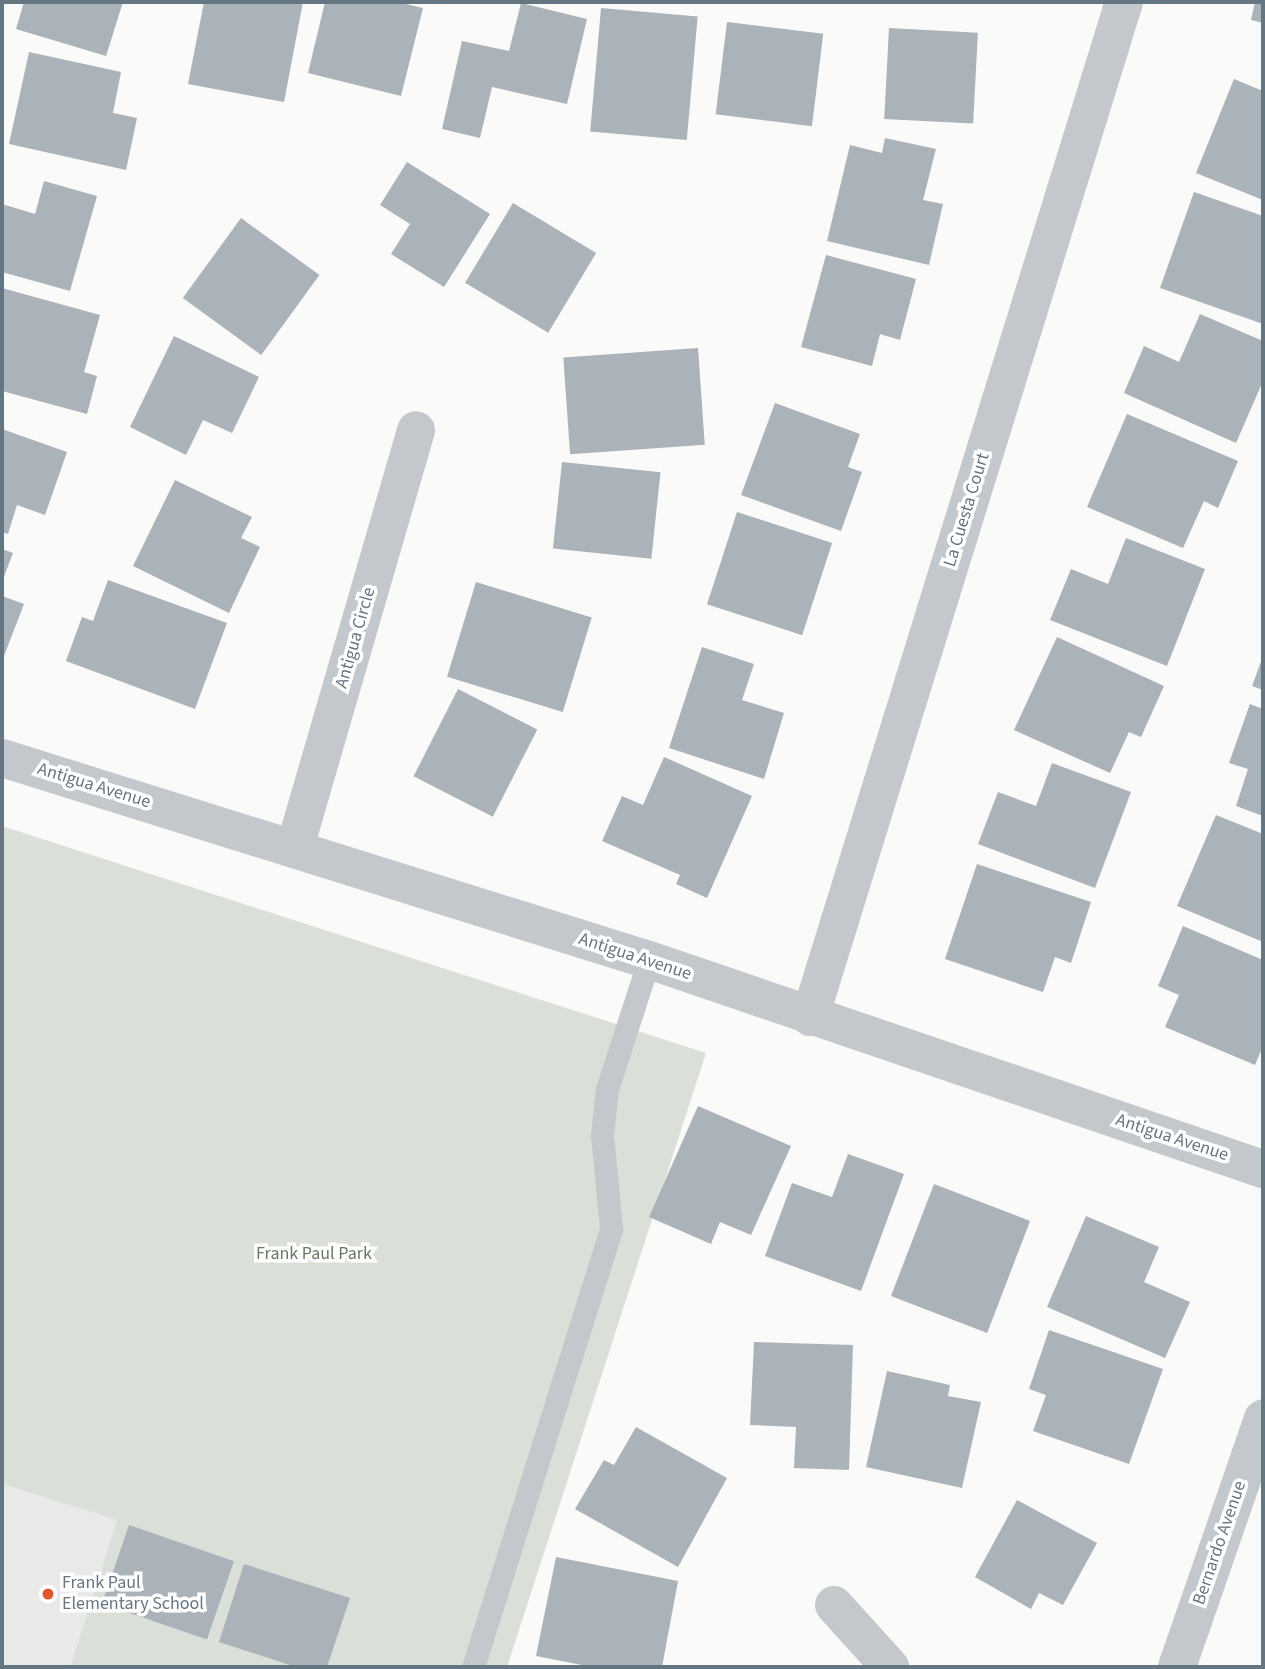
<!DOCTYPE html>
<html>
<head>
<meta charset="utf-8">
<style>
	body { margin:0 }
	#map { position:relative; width:1265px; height:1669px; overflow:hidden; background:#fafaf8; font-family:"Source Sans 3",sans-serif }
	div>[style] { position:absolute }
	.built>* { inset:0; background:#e8e9e9 }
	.green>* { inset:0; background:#dadfd7 }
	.building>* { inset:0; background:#aab3b9; transform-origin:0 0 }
	.lane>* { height:23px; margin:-11.5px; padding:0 11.5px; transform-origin:11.5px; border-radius:11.5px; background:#c3c8cc }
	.street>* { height:38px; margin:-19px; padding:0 19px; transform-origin:19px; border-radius:19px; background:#c3c8cc }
	.dots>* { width:19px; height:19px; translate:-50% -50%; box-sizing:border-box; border:4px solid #fff; border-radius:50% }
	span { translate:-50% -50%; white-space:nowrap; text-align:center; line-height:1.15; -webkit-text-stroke:7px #fff; paint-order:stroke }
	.street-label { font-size:18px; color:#657683 }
	.park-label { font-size:18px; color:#687a64 }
	.poi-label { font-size:18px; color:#657683 }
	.left { translate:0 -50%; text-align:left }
	.frame { position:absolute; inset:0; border:4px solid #657683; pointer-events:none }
</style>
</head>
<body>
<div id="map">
	<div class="built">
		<i style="clip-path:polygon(2px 1484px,117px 1520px,70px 1667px,2px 1667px)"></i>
	</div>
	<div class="green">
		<i style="clip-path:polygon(2px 826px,706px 1053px,507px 1667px,70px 1667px,117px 1520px,2px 1484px)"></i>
	</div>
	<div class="building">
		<i style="clip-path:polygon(24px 2px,123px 2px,106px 56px,16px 29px)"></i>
		<i style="clip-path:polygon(204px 2px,303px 2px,284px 102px,188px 84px)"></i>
		<i style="clip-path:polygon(325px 2px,397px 2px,423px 8px,401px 96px,308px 73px)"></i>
		<i style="clip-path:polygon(1255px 2px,1263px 2px,1263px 23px,1251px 20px)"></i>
		<i style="clip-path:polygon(521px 3px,587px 19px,567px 104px,492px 87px,480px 138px,442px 129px,462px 41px,509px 51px)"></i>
		<i style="left:601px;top:8px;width:97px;height:124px;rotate:5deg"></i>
		<i style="left:727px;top:22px;width:97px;height:93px;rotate:7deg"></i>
		<i style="left:889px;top:28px;width:89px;height:91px;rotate:3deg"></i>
		<i style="clip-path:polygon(29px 52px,121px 72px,113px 113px,137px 118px,126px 170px,9px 144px)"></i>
		<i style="clip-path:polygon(1234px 79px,1263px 91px,1263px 200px,1196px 173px)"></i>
		<i style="clip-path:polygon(885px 138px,936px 149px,923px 200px,943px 204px,929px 265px,827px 241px,850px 145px,882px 153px)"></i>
		<i style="clip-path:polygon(407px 162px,490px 214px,444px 287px,391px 254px,410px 224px,380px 205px)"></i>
		<i style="clip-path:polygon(44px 181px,97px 196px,70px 291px,2px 272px,2px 204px,35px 214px)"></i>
		<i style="clip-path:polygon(1194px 192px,1263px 216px,1263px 324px,1160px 288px)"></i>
		<i style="left:513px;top:203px;width:97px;height:93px;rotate:31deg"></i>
		<i style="left:241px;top:218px;width:97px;height:99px;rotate:36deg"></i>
		<i style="clip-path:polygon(826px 255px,916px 279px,900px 340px,880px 334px,872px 366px,801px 347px)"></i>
		<i style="clip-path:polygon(2px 288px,100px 315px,84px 372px,97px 376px,87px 414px,2px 391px)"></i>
		<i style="clip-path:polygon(1200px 314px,1263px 341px,1263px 381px,1236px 443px,1124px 393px,1144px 346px,1179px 362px)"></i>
		<i style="clip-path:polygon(174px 336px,259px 377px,232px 433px,203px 420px,186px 455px,130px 427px)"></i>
		<i style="left:698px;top:348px;width:97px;height:135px;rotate:86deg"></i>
		<i style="clip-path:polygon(775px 403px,860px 434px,848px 467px,862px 472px,841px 531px,741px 495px)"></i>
		<i style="clip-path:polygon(1127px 414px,1238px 461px,1218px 508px,1204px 501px,1183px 548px,1087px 507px)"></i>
		<i style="clip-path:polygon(2px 429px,67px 452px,45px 515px,17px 505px,8px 534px,2px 532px)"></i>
		<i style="left:562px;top:462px;width:99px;height:87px;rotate:6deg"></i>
		<i style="clip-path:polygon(175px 480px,252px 517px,241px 538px,260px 547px,229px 613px,133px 566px)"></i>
		<i style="left:737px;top:512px;width:100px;height:97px;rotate:18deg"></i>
		<i style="clip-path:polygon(1126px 538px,1205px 569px,1167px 666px,1050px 620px,1071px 569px,1108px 584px)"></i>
		<i style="clip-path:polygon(2px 549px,13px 553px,2px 582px)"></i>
		<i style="clip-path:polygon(108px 580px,227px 623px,195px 709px,66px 661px,82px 617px,93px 621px)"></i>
		<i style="left:476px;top:582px;width:121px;height:99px;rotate:17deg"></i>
		<i style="clip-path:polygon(2px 596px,24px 604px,2px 661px)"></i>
		<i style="clip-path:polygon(1057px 637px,1164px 686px,1141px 737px,1129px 732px,1110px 773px,1014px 730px)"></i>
		<i style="clip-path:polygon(702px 647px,754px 664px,742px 700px,784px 713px,764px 779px,669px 748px)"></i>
		<i style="clip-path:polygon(1263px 656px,1263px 690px,1252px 686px)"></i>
		<i style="left:458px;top:689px;width:89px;height:98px;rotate:27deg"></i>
		<i style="clip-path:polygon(1250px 704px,1263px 709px,1263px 816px,1236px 806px,1248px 769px,1229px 763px)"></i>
		<i style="clip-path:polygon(664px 757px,752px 796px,707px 898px,676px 884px,680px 875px,602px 841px,622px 796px,643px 805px)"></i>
		<i style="clip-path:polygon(1052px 763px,1131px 792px,1095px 888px,978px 844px,998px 792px,1036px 806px)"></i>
		<i style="clip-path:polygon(1216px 815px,1263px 834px,1263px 942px,1177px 906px)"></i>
		<i style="clip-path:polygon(977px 864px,1091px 902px,1071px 963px,1055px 957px,1043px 992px,945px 959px)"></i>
		<i style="clip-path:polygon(1183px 926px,1263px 960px,1263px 1046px,1255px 1065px,1165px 1027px,1179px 995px,1158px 986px)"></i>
		<i style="clip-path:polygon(698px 1106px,791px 1146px,751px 1235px,720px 1222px,711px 1244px,649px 1217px)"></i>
		<i style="clip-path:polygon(848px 1154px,904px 1174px,861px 1291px,765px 1256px,792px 1183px,832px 1197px)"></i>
		<i style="left:934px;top:1184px;width:103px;height:120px;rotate:21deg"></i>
		<i style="clip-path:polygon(1086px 1216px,1159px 1247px,1144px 1282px,1190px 1302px,1165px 1358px,1047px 1307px)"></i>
		<i style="clip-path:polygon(1049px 1330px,1163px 1369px,1129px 1464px,1033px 1431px,1046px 1395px,1029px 1389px)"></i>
		<i style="clip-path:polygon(754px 1342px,853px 1345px,849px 1470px,794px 1468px,796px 1427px,750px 1425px)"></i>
		<i style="clip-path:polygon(887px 1371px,950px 1385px,948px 1396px,981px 1402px,962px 1488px,866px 1467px)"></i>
		<i style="clip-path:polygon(636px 1427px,727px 1478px,678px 1567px,575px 1509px,604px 1460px,614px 1465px)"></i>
		<i style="clip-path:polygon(1017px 1500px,1097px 1543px,1063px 1605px,1039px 1593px,1031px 1609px,975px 1577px)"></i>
		<i style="left:129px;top:1525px;width:111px;height:83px;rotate:19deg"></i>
		<i style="clip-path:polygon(556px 1557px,678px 1581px,662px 1667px,592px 1667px,536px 1656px)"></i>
		<i style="clip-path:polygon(244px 1564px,350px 1598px,327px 1667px,296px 1667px,219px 1642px)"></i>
	</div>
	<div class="lane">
		<i style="left:473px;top:1667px;width:460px;rotate:-72.5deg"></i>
		<i style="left:611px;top:1228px;width:94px;rotate:-95.5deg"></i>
		<i style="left:602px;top:1134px;width:45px;rotate:-83.7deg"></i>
		<i style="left:607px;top:1089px;width:136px;rotate:-72deg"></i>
	</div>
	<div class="street">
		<i style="left:2px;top:758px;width:678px;rotate:17.34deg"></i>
		<i style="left:649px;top:960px;width:649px;rotate:18.8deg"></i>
		<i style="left:295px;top:847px;width:434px;rotate:-73.8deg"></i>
		<i style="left:810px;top:1017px;width:1062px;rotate:-72.81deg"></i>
		<i style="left:834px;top:1605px;width:84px;rotate:47.9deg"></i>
		<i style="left:1177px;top:1667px;width:263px;rotate:-70.9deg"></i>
	</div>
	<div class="dots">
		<i style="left:48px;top:1594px;background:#e4572e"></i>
	</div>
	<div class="street-label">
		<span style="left:967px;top:510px;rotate:-73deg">La Cuesta Court</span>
		<span style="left:356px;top:638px;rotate:-74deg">Antigua Circle</span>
		<span style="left:94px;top:786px;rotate:17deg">Antigua Avenue</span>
		<span style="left:635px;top:957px;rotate:18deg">Antigua Avenue</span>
		<span style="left:1172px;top:1138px;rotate:18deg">Antigua Avenue</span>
		<span style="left:1220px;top:1543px;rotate:-71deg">Bernardo Avenue</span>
	</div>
	<div class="park-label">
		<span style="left:314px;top:1254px">Frank Paul Park</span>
	</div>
	<div class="poi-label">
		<span class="left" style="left:62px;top:1594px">Frank Paul<br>Elementary School</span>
	</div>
	<div class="frame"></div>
</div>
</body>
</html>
